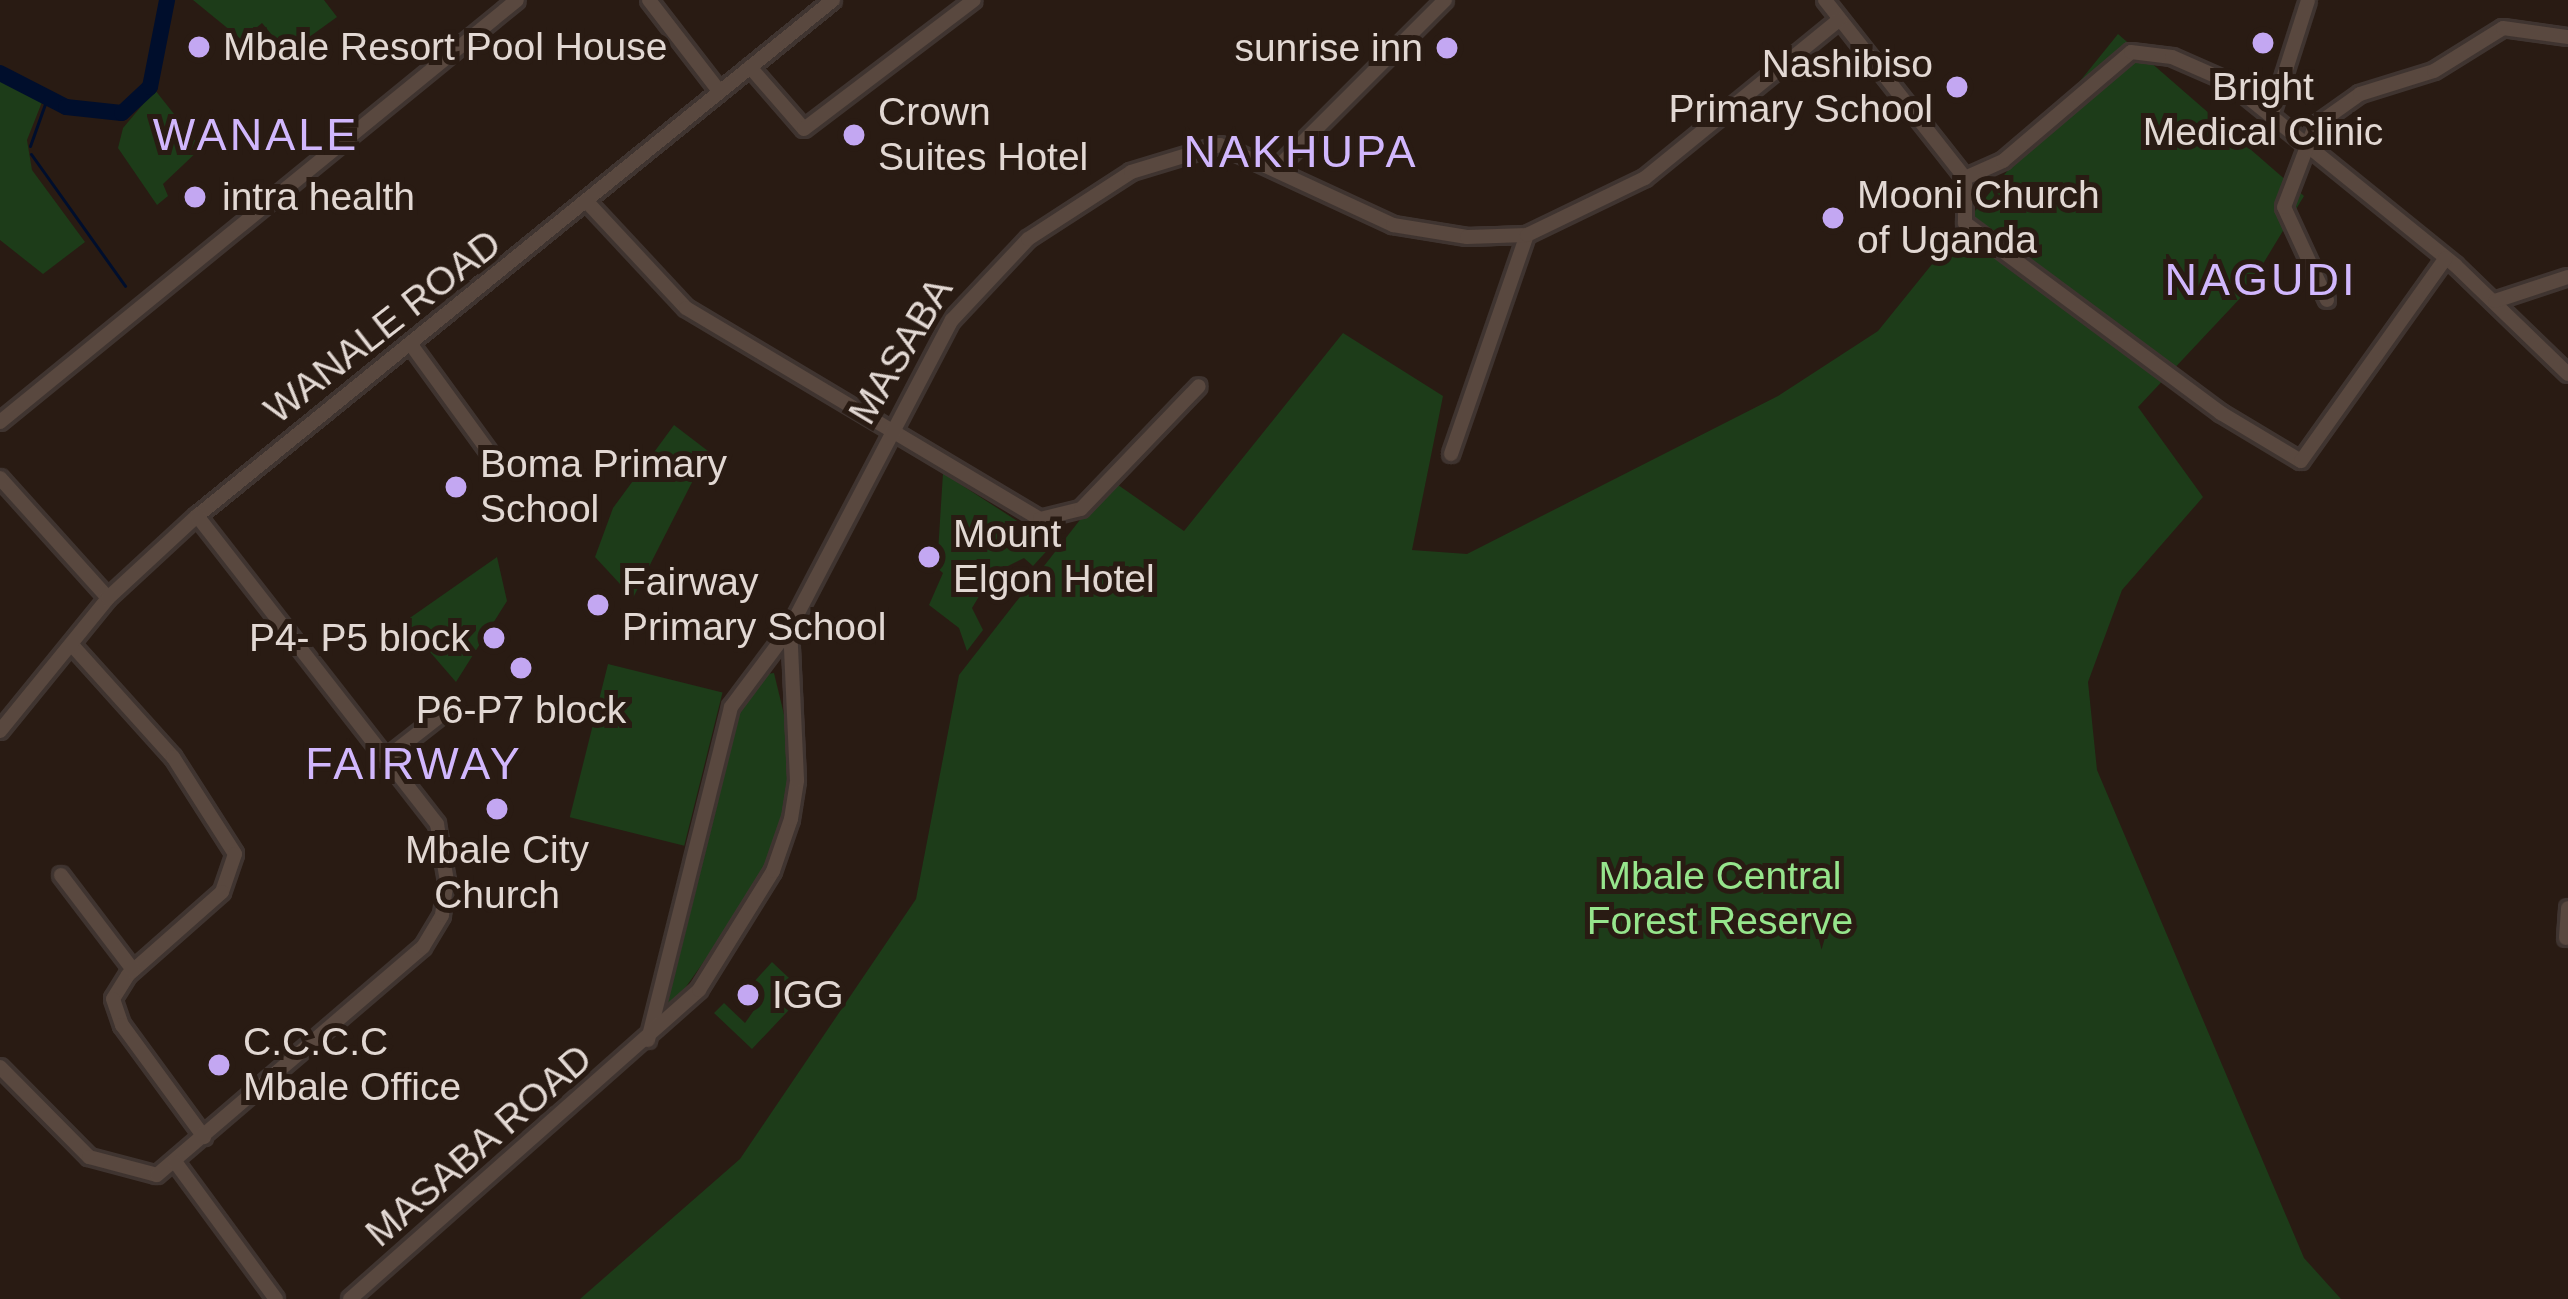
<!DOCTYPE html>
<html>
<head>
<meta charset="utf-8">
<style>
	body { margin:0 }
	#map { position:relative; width:2568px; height:1299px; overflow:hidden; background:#291b13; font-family:Helvetica,sans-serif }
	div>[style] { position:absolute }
	.green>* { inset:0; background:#1d3c19; transform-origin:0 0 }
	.stream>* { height:3px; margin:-1.5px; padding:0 1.5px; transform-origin:1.5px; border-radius:1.5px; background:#000e2c }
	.river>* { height:16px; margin:-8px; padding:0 8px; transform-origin:8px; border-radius:8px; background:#000e2c }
	.roads { filter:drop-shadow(3px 0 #3f3430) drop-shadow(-3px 0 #3f3430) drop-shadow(0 3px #3f3430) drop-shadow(0 -3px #3f3430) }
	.minor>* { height:14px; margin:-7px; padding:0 7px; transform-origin:7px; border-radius:7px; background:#59483f }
	.dots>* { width:33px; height:33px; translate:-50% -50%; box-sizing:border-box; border:6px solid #291b13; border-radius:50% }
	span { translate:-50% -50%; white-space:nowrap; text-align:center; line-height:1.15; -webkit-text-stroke:10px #291b13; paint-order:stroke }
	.poi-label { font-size:39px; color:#e2d8d3 }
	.left { translate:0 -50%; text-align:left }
	.right { translate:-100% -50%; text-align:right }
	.street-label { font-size:39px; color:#e2d8d3 }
	.park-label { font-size:39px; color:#96e58c }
	.quarter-label { font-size:45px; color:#d1b7fd; letter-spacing:3px }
</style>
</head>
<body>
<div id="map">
	<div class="green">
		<i style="clip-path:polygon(193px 0,324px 0,337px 17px,287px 53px,262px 23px,242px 40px)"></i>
		<i style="clip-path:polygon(2118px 34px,2304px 196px,2246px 292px,2138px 407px,2203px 497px,2122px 590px,2088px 682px,2097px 770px,2304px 1258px,2341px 1299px,580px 1299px,740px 1159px,916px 899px,959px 675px,1111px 480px,1184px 531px,1343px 333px,1443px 396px,1412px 550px,1467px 554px,1778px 396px,1878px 331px)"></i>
		<i style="clip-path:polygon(0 78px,44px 97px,27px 140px,32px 170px,85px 242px,43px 274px,0 240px)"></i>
		<i style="clip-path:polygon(155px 90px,201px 148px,163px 184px,168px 196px,157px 205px,118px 148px,123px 128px)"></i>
		<i style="clip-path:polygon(674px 425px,708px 451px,633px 598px,595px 557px,613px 508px)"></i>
		<i style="clip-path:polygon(943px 473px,1053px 544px,1033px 566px,1024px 558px,994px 573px,997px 591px,990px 598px,981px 593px,972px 608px,983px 630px,967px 651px,959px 628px,929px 605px,943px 573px,937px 568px)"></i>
		<i style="clip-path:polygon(497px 557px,507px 601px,456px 682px,404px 622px)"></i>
		<i style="left:608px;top:664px;width:118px;height:158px;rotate:14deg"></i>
		<i style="clip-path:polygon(774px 673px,795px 760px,770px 868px,664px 1018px,740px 703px,761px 675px)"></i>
		<i style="clip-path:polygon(772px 962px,805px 993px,752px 1049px,714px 1013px,724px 1003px,745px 1023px,764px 996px,752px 984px)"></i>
	</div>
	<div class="stream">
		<i style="left:30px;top:146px;width:48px;rotate:-70.4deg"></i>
		<i style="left:31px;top:154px;width:162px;rotate:54.5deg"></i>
	</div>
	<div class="river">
		<i style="left:0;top:73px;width:74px;rotate:27.3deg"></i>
		<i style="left:66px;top:107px;width:56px;rotate:6.1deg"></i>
		<i style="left:122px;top:113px;width:38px;rotate:-43deg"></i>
		<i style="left:150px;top:87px;width:89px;rotate:-78.9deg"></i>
	</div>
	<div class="roads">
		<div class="minor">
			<i style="left:649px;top:0;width:115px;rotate:52.4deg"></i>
			<i style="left:1825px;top:0;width:226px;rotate:51.8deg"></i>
			<i style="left:1965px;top:178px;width:42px;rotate:-24.1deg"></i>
			<i style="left:2003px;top:161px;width:168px;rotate:-40.4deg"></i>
			<i style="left:2131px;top:52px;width:41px;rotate:7deg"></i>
			<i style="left:2172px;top:57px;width:62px;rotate:23.7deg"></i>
			<i style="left:2229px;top:82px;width:291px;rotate:39deg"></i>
			<i style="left:2455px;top:265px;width:157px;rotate:44deg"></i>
			<i style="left:750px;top:67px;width:82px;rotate:48.9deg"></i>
			<i style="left:804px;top:129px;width:213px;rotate:-37.2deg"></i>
			<i style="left:2273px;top:110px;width:115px;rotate:-72.3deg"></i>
			<i style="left:1276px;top:169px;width:239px;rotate:-45deg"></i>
			<i style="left:1965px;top:178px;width:45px;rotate:90deg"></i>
			<i style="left:1965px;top:223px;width:319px;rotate:36.6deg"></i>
			<i style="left:2221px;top:413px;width:93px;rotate:31deg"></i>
			<i style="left:2301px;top:461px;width:249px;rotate:-54.5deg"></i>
			<i style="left:589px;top:204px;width:142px;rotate:47deg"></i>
			<i style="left:686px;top:308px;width:412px;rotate:30.8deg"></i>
			<i style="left:1040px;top:519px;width:42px;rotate:-13.7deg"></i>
			<i style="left:1081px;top:509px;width:170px;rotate:-46.2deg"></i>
			<i style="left:2327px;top:300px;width:102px;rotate:-114.8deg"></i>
			<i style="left:2284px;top:207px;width:87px;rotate:-69.1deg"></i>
			<i style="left:2315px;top:126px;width:55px;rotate:-35.4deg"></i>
			<i style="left:2360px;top:94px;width:77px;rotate:-17.3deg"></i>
			<i style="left:2434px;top:71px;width:81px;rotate:-31.9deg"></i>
			<i style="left:2503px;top:28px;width:66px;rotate:7.9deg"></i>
			<i style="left:2495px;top:301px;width:77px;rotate:-18.2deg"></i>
			<i style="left:412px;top:346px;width:145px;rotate:54deg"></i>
			<i style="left:0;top:422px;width:667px;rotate:-39.22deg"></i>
			<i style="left:1451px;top:454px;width:232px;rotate:-70.9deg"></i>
			<i style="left:0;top:478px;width:161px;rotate:48deg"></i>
			<i style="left:72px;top:645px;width:151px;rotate:48deg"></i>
			<i style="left:173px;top:757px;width:115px;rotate:57.4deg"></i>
			<i style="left:235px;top:854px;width:40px;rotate:108.9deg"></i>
			<i style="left:222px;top:892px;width:125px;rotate:138.6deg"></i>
			<i style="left:128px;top:975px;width:28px;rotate:122deg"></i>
			<i style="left:113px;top:999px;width:28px;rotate:71deg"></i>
			<i style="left:122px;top:1025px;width:139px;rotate:53.8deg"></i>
			<i style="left:0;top:731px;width:171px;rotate:-50.9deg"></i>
			<i style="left:108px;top:598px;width:121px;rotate:-42.7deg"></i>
			<i style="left:197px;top:516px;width:819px;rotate:-39.05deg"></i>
			<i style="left:389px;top:756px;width:83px;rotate:-38.1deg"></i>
			<i style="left:61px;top:875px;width:119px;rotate:52.8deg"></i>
			<i style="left:2566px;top:938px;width:30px;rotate:-86deg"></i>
			<i style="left:648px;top:1040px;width:343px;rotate:-76deg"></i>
			<i style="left:731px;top:707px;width:99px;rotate:-53.2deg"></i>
			<i style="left:790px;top:628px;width:348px;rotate:-62.3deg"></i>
			<i style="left:952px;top:320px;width:111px;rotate:-46.8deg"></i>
			<i style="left:1028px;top:239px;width:123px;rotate:-33deg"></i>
			<i style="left:1131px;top:172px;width:93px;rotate:-16.9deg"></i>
			<i style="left:1220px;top:145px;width:191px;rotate:24.8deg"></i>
			<i style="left:1393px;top:225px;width:75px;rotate:9.2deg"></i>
			<i style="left:1467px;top:237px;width:60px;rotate:-1.9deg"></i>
			<i style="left:1527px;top:235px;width:131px;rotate:-25.8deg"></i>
			<i style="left:1645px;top:178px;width:250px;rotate:-39.2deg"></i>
			<i style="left:0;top:1067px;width:127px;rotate:45.3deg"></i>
			<i style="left:89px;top:1157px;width:70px;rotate:14.8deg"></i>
			<i style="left:157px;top:1175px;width:350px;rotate:-40.6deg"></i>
			<i style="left:423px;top:947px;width:37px;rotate:-59deg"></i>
			<i style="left:442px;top:915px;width:34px;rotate:-82deg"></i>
			<i style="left:447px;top:881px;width:58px;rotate:-100deg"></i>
			<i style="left:437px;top:824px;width:390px;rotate:-127.9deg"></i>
			<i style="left:176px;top:1163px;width:169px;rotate:53.7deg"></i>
			<i style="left:350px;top:1299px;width:466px;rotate:-41.5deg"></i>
			<i style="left:699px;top:990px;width:140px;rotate:-58.1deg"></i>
			<i style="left:773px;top:871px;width:55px;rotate:-70.9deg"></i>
			<i style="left:791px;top:819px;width:39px;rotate:-81deg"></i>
			<i style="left:797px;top:780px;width:152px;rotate:-92.6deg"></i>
		</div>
	</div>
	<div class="dots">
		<i style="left:2263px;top:43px;background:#c3a7f2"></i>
		<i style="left:199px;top:47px;background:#c3a7f2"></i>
		<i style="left:1447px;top:48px;background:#c3a7f2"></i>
		<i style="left:1957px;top:87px;background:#c3a7f2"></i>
		<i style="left:854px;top:135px;background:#c3a7f2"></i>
		<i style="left:195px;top:197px;background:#c3a7f2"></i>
		<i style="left:1833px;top:218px;background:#c3a7f2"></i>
		<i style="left:456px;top:487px;background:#c3a7f2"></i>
		<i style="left:929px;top:557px;background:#c3a7f2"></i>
		<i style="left:598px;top:605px;background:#c3a7f2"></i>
		<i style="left:494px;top:638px;background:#c3a7f2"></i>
		<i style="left:521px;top:668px;background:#c3a7f2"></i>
		<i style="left:497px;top:809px;background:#c3a7f2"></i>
		<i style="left:748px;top:995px;background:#c3a7f2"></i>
		<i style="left:219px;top:1065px;background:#c3a7f2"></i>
	</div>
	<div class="poi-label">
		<span class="left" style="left:223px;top:47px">Mbale Resort Pool House</span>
		<span class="right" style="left:1423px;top:48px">sunrise inn</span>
		<span class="right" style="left:1933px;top:87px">Nashibiso<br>Primary School</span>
		<span style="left:2263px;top:110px">Bright<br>Medical Clinic</span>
		<span class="left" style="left:878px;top:135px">Crown<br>Suites Hotel</span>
		<span class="left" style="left:1857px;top:218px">Mooni Church<br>of Uganda</span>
		<span class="left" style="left:222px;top:197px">intra health</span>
		<span class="left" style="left:480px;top:487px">Boma Primary<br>School</span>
		<span class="left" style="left:953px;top:557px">Mount<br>Elgon Hotel</span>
		<span class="left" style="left:622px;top:605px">Fairway<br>Primary School</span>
		<span class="right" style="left:470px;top:638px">P4- P5 block</span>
		<span style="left:521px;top:710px">P6-P7 block</span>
		<span style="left:497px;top:873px">Mbale City<br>Church</span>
		<span class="left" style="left:772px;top:995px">IGG</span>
		<span class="left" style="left:243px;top:1065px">C.C.C.C<br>Mbale Office</span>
	</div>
	<div class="street-label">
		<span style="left:383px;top:327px;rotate:-38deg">WANALE ROAD</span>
		<span style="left:901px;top:351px;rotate:-59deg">MASABA</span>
		<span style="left:479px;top:1146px;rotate:-41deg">MASABA ROAD</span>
	</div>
	<div class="park-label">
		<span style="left:1720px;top:899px">Mbale Central<br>Forest Reserve</span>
	</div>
	<div class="quarter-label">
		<span style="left:256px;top:135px">WANALE</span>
		<span style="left:1301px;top:152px">NAKHUPA</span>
		<span style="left:2261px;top:280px">NAGUDI</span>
		<span style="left:414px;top:764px">FAIRWAY</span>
	</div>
</div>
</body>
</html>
